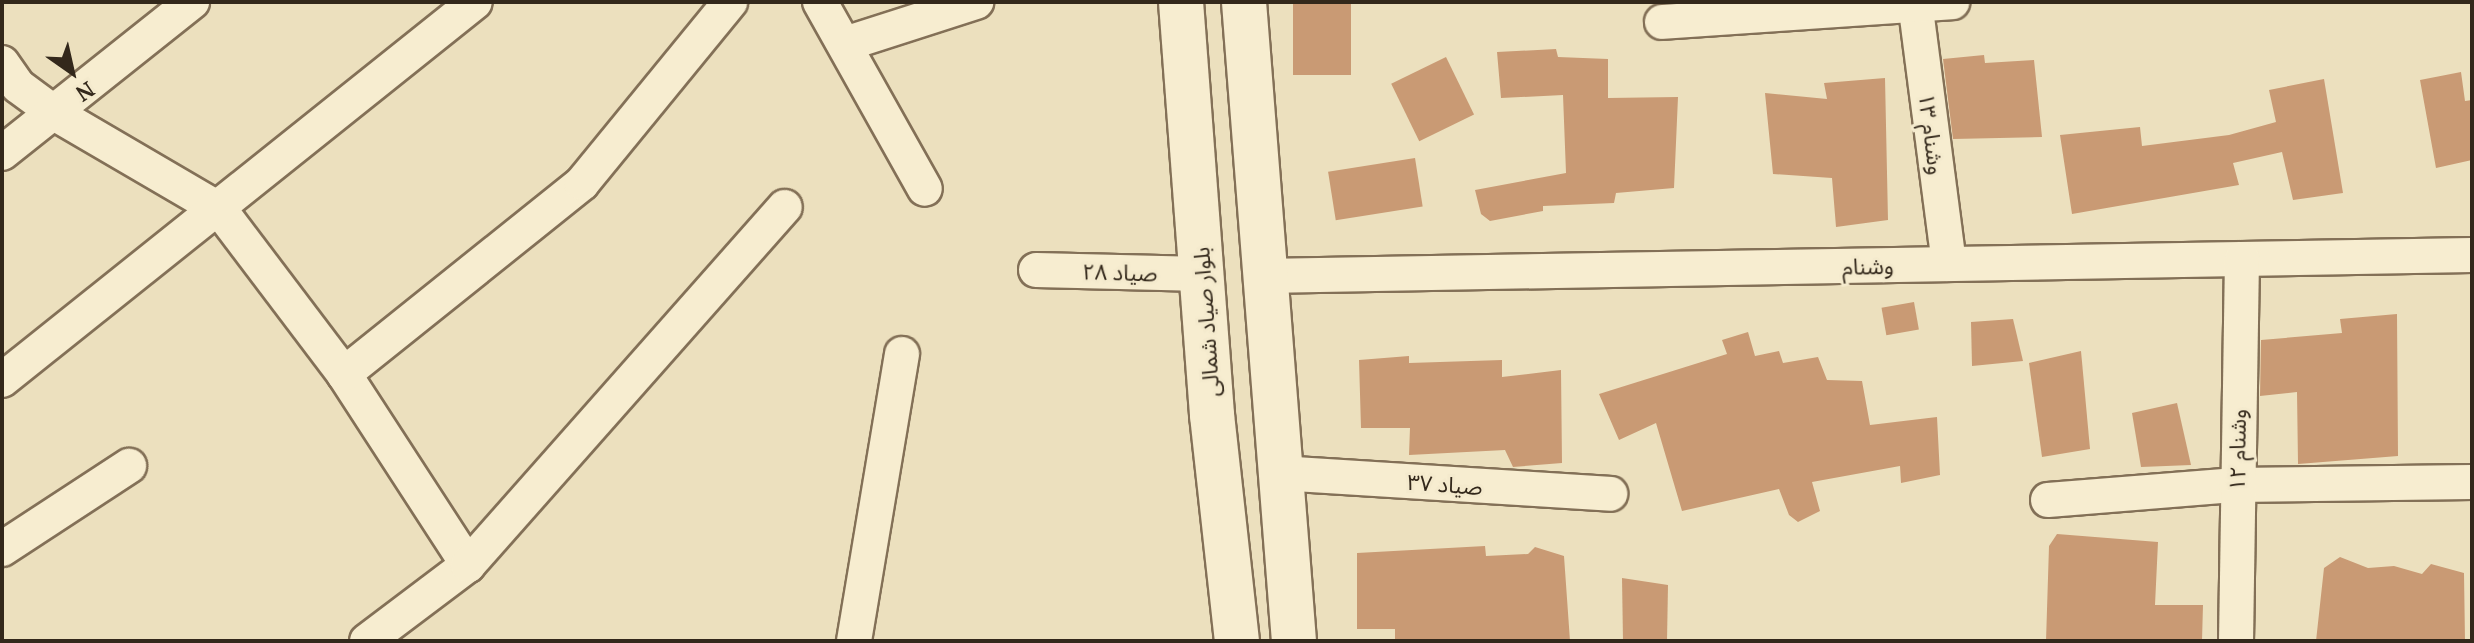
<!DOCTYPE html>
<html>
<head>
<meta charset="utf-8">
<style>
	body { margin:0 }
	#map { position:relative; width:2474px; height:643px; overflow:hidden; background:#ece0be; font-family:"PT Serif","Noto Sans Arabic",serif }
	div>[style] { position:absolute }
	.building>* { inset:0; background:#c99a74; transform-origin:0 0 }
	.roads { filter:drop-shadow(2px 0 #837057) drop-shadow(-2px 0 #837057) drop-shadow(0 2px #837057) drop-shadow(0 -2px #837057) }
	.street>* { height:34px; margin:-17px; padding:0 17px; transform-origin:17px; border-radius:17px; background:#f7edd0 }
	.secondary>* { height:44px; margin:-22px; padding:0 22px; transform-origin:22px; border-radius:22px; background:#f7edd0 }
	span { translate:-50% -50%; white-space:nowrap; text-align:center; line-height:1.15; -webkit-text-stroke:6px #f4eacd; paint-order:stroke }
	.street-label { font-size:22px; color:#33281b }
	.frame { position:absolute; inset:0; border:4px solid #33281b; pointer-events:none }
	.north { position:absolute; left:32px; top:32px; width:80px; height:80px; -webkit-text-stroke:6px #f4eacd; paint-order:stroke; rotate:146deg; font-size:22px; font-weight:700; line-height:32px; text-align:center; color:#33281b }
	.north::after { content:''; display:block; margin:auto; width:28px; height:36px; background:#33281b; clip-path:polygon(50% 0,100% 100%,50% 72%,0 100%) }
</style>
</head>
<body>
<div id="map">
	<div class="building">
		<i style="left:1293px;top:2px;width:58px;height:73px"></i>
		<i style="clip-path:polygon(1556px 49px,1558px 57px,1608px 59px,1608px 98px,1678px 97px,1674px 188px,1616px 193px,1614px 203px,1543px 206px,1543px 211px,1490px 221px,1481px 214px,1475px 190px,1566px 173px,1563px 95px,1501px 98px,1497px 52px)"></i>
		<i style="clip-path:polygon(1984px 55px,1985px 63px,2034px 60px,2042px 137px,1953px 139px,1943px 59px)"></i>
		<i style="left:1446px;top:57px;width:64px;height:61px;rotate:64deg"></i>
		<i style="clip-path:polygon(2461px 72px,2465px 101px,2472px 100px,2472px 160px,2436px 168px,2420px 80px)"></i>
		<i style="clip-path:polygon(1885px 78px,1888px 220px,1836px 227px,1832px 178px,1773px 174px,1765px 93px,1827px 99px,1824px 83px)"></i>
		<i style="clip-path:polygon(2324px 79px,2343px 193px,2293px 200px,2282px 152px,2233px 163px,2239px 185px,2072px 214px,2060px 135px,2140px 127px,2142px 146px,2229px 135px,2276px 122px,2269px 90px)"></i>
		<i style="left:1415px;top:158px;width:49px;height:88px;rotate:81deg"></i>
		<i style="left:1914px;top:302px;width:28px;height:33px;rotate:80deg"></i>
		<i style="clip-path:polygon(2397px 314px,2398px 456px,2298px 464px,2297px 392px,2260px 396px,2261px 340px,2342px 333px,2340px 319px)"></i>
		<i style="clip-path:polygon(2013px 319px,2023px 361px,1972px 366px,1971px 322px)"></i>
		<i style="clip-path:polygon(1748px 332px,1755px 356px,1779px 351px,1783px 363px,1818px 357px,1827px 380px,1862px 381px,1870px 425px,1937px 417px,1940px 475px,1901px 483px,1900px 466px,1812px 482px,1820px 511px,1798px 522px,1789px 515px,1779px 489px,1682px 511px,1656px 423px,1619px 440px,1599px 394px,1727px 354px,1722px 340px)"></i>
		<i style="clip-path:polygon(2081px 351px,2090px 449px,2042px 457px,2029px 363px)"></i>
		<i style="clip-path:polygon(1409px 356px,1409px 363px,1502px 360px,1502px 377px,1561px 370px,1562px 463px,1513px 467px,1505px 450px,1409px 455px,1410px 428px,1361px 428px,1359px 360px)"></i>
		<i style="clip-path:polygon(2177px 403px,2191px 465px,2141px 467px,2132px 413px)"></i>
		<i style="clip-path:polygon(2057px 534px,2158px 542px,2155px 605px,2203px 605px,2202px 641px,2046px 641px,2049px 546px)"></i>
		<i style="clip-path:polygon(1485px 546px,1486px 556px,1528px 554px,1535px 547px,1564px 556px,1570px 641px,1395px 641px,1395px 629px,1357px 629px,1357px 553px)"></i>
		<i style="clip-path:polygon(2340px 557px,2368px 568px,2394px 566px,2422px 574px,2431px 564px,2464px 573px,2465px 641px,2316px 641px,2324px 568px)"></i>
		<i style="clip-path:polygon(1622px 578px,1668px 585px,1667px 641px,1623px 641px)"></i>
	</div>
	<div class="roads">
		<div class="street">
			<i style="left:820px;top:2px;width:214px;rotate:60.7deg"></i>
			<i style="left:1915px;top:2px;width:264px;rotate:82.6deg"></i>
			<i style="left:1662px;top:22px;width:291px;rotate:-3.9deg"></i>
			<i style="left:845px;top:44px;width:138px;rotate:-17.8deg"></i>
			<i style="left:2px;top:63px;width:28px;rotate:55deg"></i>
			<i style="left:18px;top:86px;width:47px;rotate:36.4deg"></i>
			<i style="left:56px;top:114px;width:190px;rotate:30.3deg"></i>
			<i style="left:220px;top:210px;width:206px;rotate:52.9deg"></i>
			<i style="left:344px;top:374px;width:228px;rotate:57deg"></i>
			<i style="left:2px;top:153px;width:243px;rotate:-38.5deg"></i>
			<i style="left:1036px;top:270px;width:167px;rotate:1.4deg"></i>
			<i style="left:1263px;top:276px;width:1209px;rotate:-1deg"></i>
			<i style="left:344px;top:374px;width:305px;rotate:-38.7deg"></i>
			<i style="left:582px;top:183px;width:234px;rotate:-50.7deg"></i>
			<i style="left:2px;top:380px;width:605px;rotate:-38.63deg"></i>
			<i style="left:1280px;top:473px;width:331px;rotate:3.6deg"></i>
			<i style="left:2048px;top:500px;width:189px;rotate:-4.6deg"></i>
			<i style="left:2236px;top:485px;width:236px;rotate:-0.7deg"></i>
			<i style="left:2px;top:549px;width:152px;rotate:-33.2deg"></i>
			<i style="left:367px;top:641px;width:126px;rotate:-37deg"></i>
			<i style="left:468px;top:565px;width:478px;rotate:-48.5deg"></i>
			<i style="left:854px;top:641px;width:291px;rotate:-80.5deg"></i>
			<i style="left:2236px;top:641px;width:382px;rotate:-89.1deg"></i>
		</div>
		<div class="secondary">
			<i style="left:1181px;top:2px;width:414px;rotate:85.7deg"></i>
			<i style="left:1212px;top:415px;width:227px;rotate:83.7deg"></i>
			<i style="left:1244px;top:2px;width:641px;rotate:85.53deg"></i>
		</div>
	</div>
	<div class="street-label">
		<span style="left:1932px;top:134px;rotate:83deg">وشنام ۱۳</span>
		<span style="left:1868px;top:266px;rotate:-1deg">وشنام</span>
		<span style="left:1120px;top:272px;rotate:2deg">صیاد ۲۸</span>
		<span style="left:1206px;top:322px;rotate:-94deg">بلوار صیاد شمالی</span>
		<span style="left:2237px;top:450px;rotate:-89deg">وشنام ۱۲</span>
		<span style="left:1445px;top:484px;rotate:4deg">صیاد ۳۷</span>
	</div>
	<div class="frame"></div>
	<div class="north">N</div>
</div>
</body>
</html>
